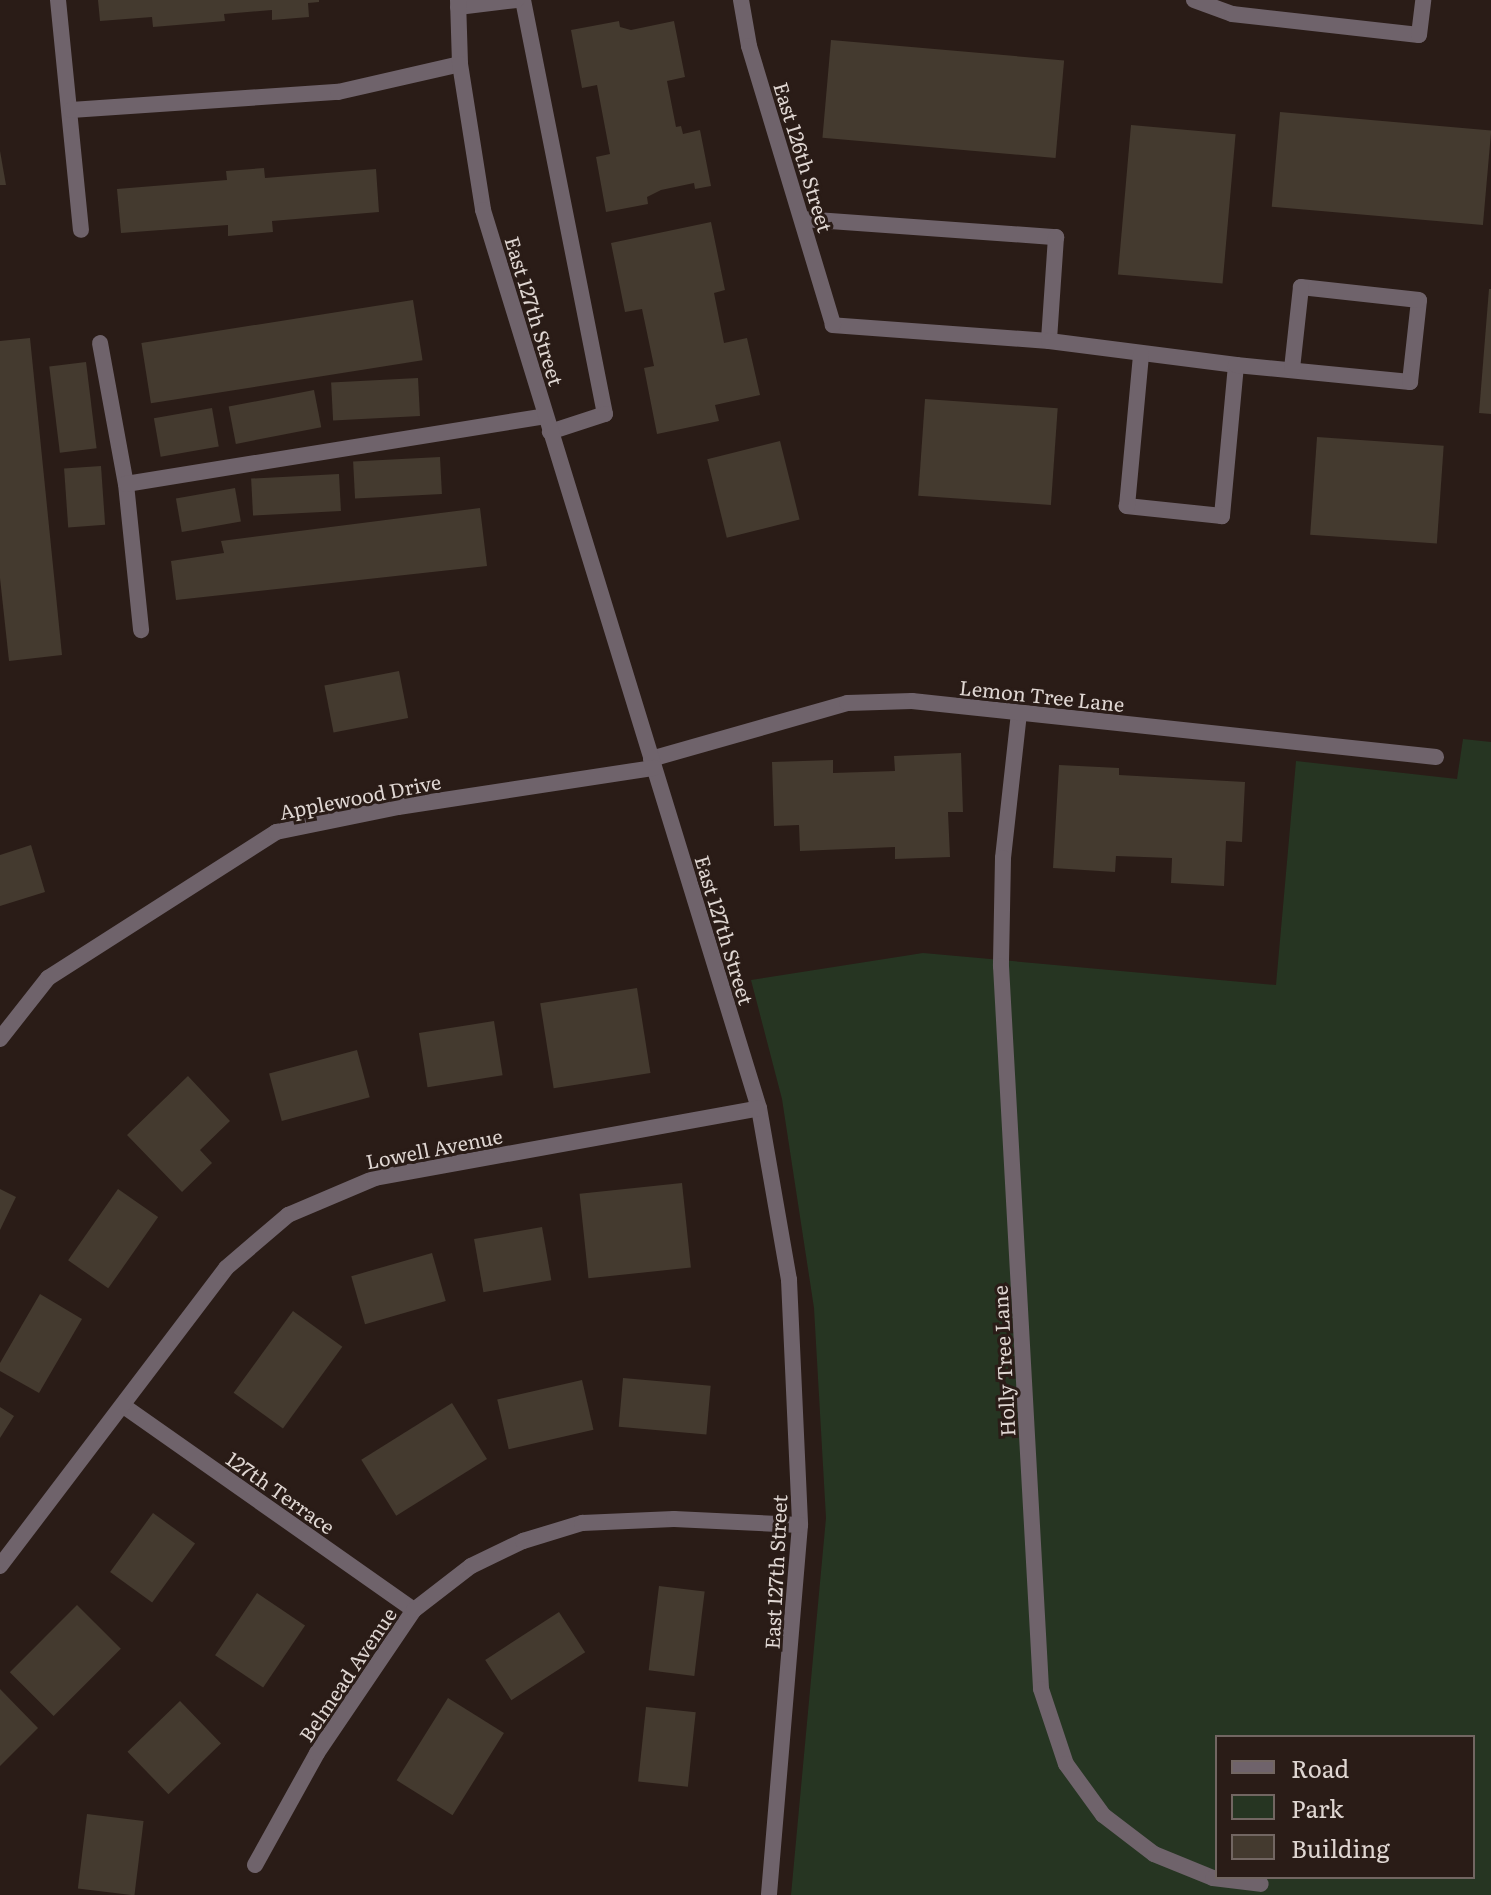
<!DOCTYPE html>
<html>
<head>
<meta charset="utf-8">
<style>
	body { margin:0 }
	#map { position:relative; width:1491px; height:1895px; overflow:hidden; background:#2a1c17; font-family:Literata,serif }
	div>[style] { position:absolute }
	.green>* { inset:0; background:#263522 }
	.building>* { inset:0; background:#443a2f; transform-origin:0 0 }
	.service>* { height:16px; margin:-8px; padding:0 8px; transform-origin:8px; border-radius:8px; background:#6f636b }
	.minor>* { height:16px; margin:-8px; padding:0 8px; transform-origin:8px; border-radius:8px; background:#6f636b }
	span { translate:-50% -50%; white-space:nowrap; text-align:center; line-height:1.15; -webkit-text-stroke:6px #2a1c17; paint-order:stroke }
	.street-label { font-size:20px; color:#dfd6d2 }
	.legend { position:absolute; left:1215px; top:1735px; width:260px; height:144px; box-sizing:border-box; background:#2a1c17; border:2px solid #726662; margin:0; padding:10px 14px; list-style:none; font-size:24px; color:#dfd6d2 }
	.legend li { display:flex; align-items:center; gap:16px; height:40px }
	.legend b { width:40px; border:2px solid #726662 }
</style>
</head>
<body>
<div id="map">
	<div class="green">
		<i style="clip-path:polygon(evenodd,1463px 739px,1491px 742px,1491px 1895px,791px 1895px,826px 1518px,814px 1308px,782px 1099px,751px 980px,923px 953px,1276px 985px,1296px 761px,1457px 779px,1463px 739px,1217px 1737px,1473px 1737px,1473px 1877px,1217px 1877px,1217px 1737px)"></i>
	</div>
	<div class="building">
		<i style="clip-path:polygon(98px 0,319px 0,319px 2px,308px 3px,309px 17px,272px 20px,272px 10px,224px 14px,225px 21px,153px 27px,152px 17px,100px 21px)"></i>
		<i style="clip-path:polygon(619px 21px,620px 27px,631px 30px,674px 21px,685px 77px,667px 81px,676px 127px,681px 126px,683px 134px,700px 130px,711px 186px,695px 189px,694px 183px,661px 190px,647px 197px,648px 204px,606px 212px,596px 157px,610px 154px,597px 85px,582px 88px,571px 30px)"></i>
		<i style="left:831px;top:40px;width:234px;height:98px;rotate:5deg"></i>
		<i style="left:1280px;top:112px;width:212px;height:95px;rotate:5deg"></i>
		<i style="left:1131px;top:125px;width:105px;height:150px;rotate:5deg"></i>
		<i style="clip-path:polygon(0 151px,6px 185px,0 185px)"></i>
		<i style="clip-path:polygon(264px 168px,265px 178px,376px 169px,379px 212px,272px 221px,273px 232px,228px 236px,228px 225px,121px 233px,117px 189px,227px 180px,226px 171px)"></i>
		<i style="clip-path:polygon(711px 222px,725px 290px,714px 293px,724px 343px,747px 338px,760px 395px,715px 405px,719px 421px,657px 434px,644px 368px,654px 366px,642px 309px,625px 312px,611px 243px)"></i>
		<i style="clip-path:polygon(1489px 289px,1491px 289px,1491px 414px,1479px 413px)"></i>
		<i style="left:413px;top:300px;width:61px;height:275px;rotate:81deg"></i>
		<i style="clip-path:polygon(30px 338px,62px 655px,9px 661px,0 578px,0 341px)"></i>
		<i style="left:86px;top:362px;width:87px;height:37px;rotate:83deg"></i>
		<i style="left:418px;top:378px;width:38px;height:87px;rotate:87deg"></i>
		<i style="left:314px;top:390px;width:38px;height:87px;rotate:79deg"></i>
		<i style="left:925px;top:399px;width:133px;height:97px;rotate:4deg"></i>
		<i style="left:212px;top:408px;width:39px;height:59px;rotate:80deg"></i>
		<i style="left:1317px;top:437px;width:127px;height:98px;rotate:4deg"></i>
		<i style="left:780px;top:441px;width:81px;height:75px;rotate:76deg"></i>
		<i style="left:440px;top:457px;width:37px;height:87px;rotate:87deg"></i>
		<i style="left:101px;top:466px;width:59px;height:37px;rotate:86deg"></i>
		<i style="left:339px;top:474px;width:37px;height:88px;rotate:87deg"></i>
		<i style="left:235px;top:488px;width:34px;height:60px;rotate:80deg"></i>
		<i style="clip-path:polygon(480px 508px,487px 566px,176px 600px,171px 561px,224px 553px,221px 541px)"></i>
		<i style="left:399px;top:671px;width:48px;height:76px;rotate:79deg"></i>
		<i style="clip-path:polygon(961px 753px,963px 812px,948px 812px,950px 857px,895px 859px,895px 847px,800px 851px,799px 825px,774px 826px,772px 762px,833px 760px,833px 773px,895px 771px,894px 756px)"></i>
		<i style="clip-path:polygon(1059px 765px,1119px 768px,1119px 775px,1245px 782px,1242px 842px,1226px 841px,1224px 886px,1171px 883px,1172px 858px,1116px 856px,1115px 872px,1053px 868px)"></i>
		<i style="clip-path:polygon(31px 845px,45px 892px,0 906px,0 855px)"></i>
		<i style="left:637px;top:988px;width:86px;height:98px;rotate:81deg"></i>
		<i style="left:494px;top:1021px;width:55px;height:76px;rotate:81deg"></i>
		<i style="left:357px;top:1050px;width:49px;height:91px;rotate:75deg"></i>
		<i style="clip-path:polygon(188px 1076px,230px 1121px,200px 1150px,212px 1163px,182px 1192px,127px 1135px)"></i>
		<i style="left:682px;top:1183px;width:85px;height:103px;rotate:84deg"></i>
		<i style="clip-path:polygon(0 1189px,16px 1197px,0 1230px)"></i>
		<i style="left:118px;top:1189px;width:49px;height:87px;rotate:35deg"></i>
		<i style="left:542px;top:1227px;width:54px;height:69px;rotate:80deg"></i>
		<i style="left:432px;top:1253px;width:50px;height:84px;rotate:74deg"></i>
		<i style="clip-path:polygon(40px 1294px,82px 1319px,39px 1393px,0 1371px,0 1363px)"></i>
		<i style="left:293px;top:1311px;width:61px;height:101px;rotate:36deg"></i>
		<i style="left:623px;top:1378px;width:88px;height:49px;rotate:5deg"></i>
		<i style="left:582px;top:1380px;width:51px;height:87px;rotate:77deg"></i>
		<i style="left:452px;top:1403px;width:66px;height:107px;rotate:58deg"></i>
		<i style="clip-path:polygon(0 1407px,14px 1416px,0 1438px)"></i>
		<i style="left:153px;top:1513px;width:52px;height:73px;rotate:36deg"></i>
		<i style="left:659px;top:1586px;width:46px;height:85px;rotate:7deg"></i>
		<i style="left:257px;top:1593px;width:58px;height:75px;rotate:34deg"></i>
		<i style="left:77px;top:1605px;width:62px;height:95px;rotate:45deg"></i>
		<i style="left:559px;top:1612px;width:48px;height:88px;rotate:57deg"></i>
		<i style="clip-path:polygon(0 1689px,38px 1728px,0 1766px)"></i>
		<i style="left:448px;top:1698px;width:66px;height:97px;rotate:32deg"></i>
		<i style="left:180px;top:1701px;width:59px;height:73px;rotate:46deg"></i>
		<i style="left:646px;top:1707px;width:50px;height:75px;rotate:6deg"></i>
		<i style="left:87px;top:1814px;width:57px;height:75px;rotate:7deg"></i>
	</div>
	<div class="service">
		<i style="left:58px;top:0;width:231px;rotate:84.3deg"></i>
		<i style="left:523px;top:0;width:422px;rotate:78.8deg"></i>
		<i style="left:605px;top:414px;width:58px;rotate:161.9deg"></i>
		<i style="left:1194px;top:0;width:40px;rotate:20.2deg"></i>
		<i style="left:1232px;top:14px;width:188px;rotate:6.4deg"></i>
		<i style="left:1419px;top:35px;width:35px;rotate:-83deg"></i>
		<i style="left:458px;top:7px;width:59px;rotate:-6.8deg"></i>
		<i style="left:71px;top:110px;width:268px;rotate:-3.9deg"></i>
		<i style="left:338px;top:92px;width:125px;rotate:-12.9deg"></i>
		<i style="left:802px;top:219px;width:255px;rotate:4.1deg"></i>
		<i style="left:1056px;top:237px;width:104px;rotate:93.9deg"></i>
		<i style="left:1049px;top:341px;width:217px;rotate:-175.8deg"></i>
		<i style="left:1049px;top:341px;width:189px;rotate:7.3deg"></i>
		<i style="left:1236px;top:365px;width:152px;rotate:95.3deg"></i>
		<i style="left:1222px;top:516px;width:96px;rotate:-174deg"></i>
		<i style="left:1127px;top:506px;width:152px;rotate:-84.7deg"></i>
		<i style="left:100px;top:343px;width:143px;rotate:79.6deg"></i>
		<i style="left:126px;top:484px;width:147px;rotate:84.1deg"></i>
		<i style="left:1236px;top:365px;width:175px;rotate:5.6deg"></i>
		<i style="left:1410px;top:382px;width:82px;rotate:-83.7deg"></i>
		<i style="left:1419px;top:300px;width:119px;rotate:-173.7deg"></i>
		<i style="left:1301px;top:287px;width:82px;rotate:96.3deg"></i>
		<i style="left:126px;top:484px;width:425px;rotate:-9.2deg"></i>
		<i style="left:1019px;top:713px;width:146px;rotate:96.3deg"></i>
		<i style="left:1003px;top:858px;width:108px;rotate:91.1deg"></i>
		<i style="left:1001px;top:966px;width:724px;rotate:86.83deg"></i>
		<i style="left:1041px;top:1689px;width:79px;rotate:71.6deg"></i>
		<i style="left:1066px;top:1764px;width:63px;rotate:54deg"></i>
		<i style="left:1103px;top:1815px;width:64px;rotate:37.4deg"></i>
		<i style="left:1154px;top:1854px;width:64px;rotate:22.1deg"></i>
		<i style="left:1213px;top:1878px;width:48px;rotate:7.1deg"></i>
		<i style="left:651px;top:759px;width:204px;rotate:-15.9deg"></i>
		<i style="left:847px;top:703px;width:65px;rotate:-1.8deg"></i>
		<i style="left:912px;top:701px;width:527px;rotate:6.1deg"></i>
	</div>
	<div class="minor">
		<i style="left:458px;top:0;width:64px;rotate:88.2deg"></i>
		<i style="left:460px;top:64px;width:148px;rotate:81deg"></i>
		<i style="left:483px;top:210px;width:939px;rotate:72.92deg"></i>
		<i style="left:759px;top:1108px;width:175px;rotate:80.1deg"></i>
		<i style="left:789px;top:1280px;width:245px;rotate:87.4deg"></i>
		<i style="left:800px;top:1525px;width:371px;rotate:94.8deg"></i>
		<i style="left:741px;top:0;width:47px;rotate:80.1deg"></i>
		<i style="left:749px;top:46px;width:291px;rotate:73.2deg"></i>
		<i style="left:0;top:1039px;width:78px;rotate:-51.8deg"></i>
		<i style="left:48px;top:978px;width:271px;rotate:-32.6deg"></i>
		<i style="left:276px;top:832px;width:125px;rotate:-11.6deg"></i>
		<i style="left:398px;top:807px;width:259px;rotate:-8.7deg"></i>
		<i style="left:125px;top:1407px;width:353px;rotate:35.1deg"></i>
		<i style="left:0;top:1566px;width:374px;rotate:-52.8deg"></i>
		<i style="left:226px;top:1268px;width:82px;rotate:-40.5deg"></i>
		<i style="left:288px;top:1215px;width:95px;rotate:-23deg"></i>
		<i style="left:375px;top:1178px;width:390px;rotate:-10.3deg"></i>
		<i style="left:255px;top:1865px;width:128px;rotate:-61deg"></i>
		<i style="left:317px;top:1753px;width:173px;rotate:-55.9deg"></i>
		<i style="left:414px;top:1610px;width:72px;rotate:-37.7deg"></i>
		<i style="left:471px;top:1566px;width:58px;rotate:-25.7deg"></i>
		<i style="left:523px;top:1541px;width:62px;rotate:-17deg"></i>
		<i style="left:582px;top:1523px;width:92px;rotate:-2.5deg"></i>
		<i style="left:674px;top:1519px;width:126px;rotate:2.7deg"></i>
	</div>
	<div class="street-label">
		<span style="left:804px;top:157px;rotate:73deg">East 126th Street</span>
		<span style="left:535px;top:311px;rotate:73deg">East 127th Street</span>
		<span style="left:1042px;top:695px;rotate:6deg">Lemon Tree Lane</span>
		<span style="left:360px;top:796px;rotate:-11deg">Applewood Drive</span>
		<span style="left:725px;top:930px;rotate:73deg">East 127th Street</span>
		<span style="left:434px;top:1148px;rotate:-11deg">Lowell Avenue</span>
		<span style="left:1003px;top:1361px;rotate:-93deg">Holly Tree Lane</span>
		<span style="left:281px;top:1492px;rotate:35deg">127th Terrace</span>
		<span style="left:775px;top:1572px;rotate:-87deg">East 127th Street</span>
		<span style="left:347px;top:1674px;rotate:-56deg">Belmead Avenue</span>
	</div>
	<ul class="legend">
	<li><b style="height:10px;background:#6f636b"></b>Road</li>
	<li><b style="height:22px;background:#263522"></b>Park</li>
	<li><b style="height:22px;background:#443a2f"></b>Building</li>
	</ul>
</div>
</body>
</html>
